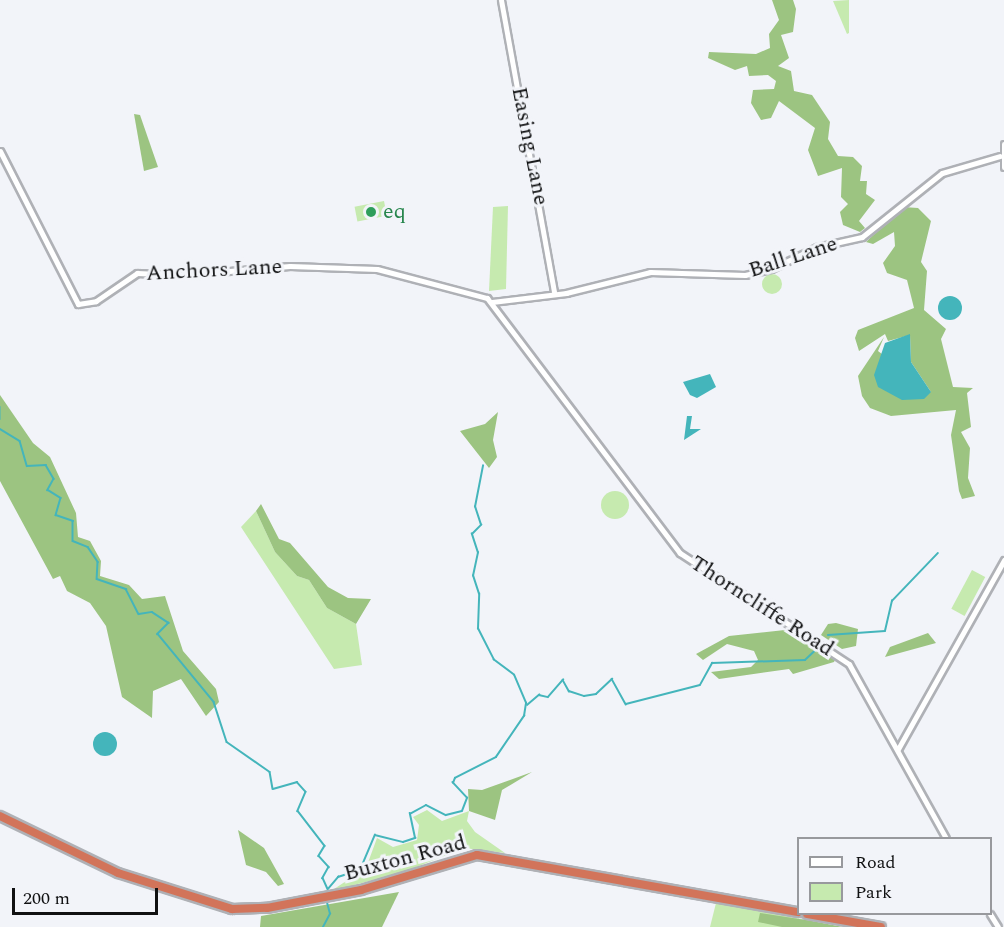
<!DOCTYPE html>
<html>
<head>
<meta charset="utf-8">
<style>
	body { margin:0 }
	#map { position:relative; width:1004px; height:927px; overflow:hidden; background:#f2f4f9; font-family:Spectral,serif }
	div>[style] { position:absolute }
	.green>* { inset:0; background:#c6eaaf; transform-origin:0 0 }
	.round { border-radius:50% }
	.forest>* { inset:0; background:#9cc481 }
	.water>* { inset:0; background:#44b5bb }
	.stream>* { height:1.5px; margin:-0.75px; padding:0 0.75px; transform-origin:0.75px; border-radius:0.75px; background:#44b5bb }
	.roads { filter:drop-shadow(2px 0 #afb1b6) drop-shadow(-2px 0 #afb1b6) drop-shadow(0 2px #afb1b6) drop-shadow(0 -2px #afb1b6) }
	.minor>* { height:5px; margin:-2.5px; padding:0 2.5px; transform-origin:2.5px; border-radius:2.5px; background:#fff }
	.highway>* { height:8px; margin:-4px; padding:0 4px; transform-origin:4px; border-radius:4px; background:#d2745a }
	.dots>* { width:16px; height:16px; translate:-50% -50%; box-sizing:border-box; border:3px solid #f2f4f9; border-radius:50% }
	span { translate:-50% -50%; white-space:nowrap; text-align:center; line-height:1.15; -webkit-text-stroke:6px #f2f4f9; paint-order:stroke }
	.street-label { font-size:22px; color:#101112 }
	.leisure-label { font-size:22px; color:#27864d }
	.left { translate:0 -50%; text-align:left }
	.legend { position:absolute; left:797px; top:837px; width:195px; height:78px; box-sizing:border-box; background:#f2f4f9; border:2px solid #98999d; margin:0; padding:8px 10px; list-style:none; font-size:18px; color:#101112 }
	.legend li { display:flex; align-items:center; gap:12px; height:30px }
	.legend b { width:30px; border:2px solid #98999d }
	.scale { position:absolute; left:12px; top:888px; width:146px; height:27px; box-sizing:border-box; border:3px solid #101112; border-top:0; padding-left:8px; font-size:18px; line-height:21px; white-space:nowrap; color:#101112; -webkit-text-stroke:4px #f2f4f9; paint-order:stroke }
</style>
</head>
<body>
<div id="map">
	<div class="green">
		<i style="clip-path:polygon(849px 0,849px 33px,847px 34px,833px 1px)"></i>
		<i style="left:384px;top:201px;width:15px;height:30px;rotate:79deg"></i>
		<i style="clip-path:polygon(508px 206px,506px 289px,489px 291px,493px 207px)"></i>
		<i class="round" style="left:762px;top:274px;width:20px;height:20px"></i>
		<i class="round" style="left:601px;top:491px;width:28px;height:28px"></i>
		<i style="clip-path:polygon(256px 511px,275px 552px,297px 576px,309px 580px,327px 608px,356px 624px,362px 665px,334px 669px,241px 527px)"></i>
		<i style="left:972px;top:570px;width:15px;height:44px;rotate:28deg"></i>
		<i style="clip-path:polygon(427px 810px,442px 821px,469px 811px,467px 821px,475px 832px,505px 853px,464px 848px,404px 872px,331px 891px,366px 868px,377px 838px,393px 847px,417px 840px,419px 825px,413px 817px)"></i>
		<i style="clip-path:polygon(716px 903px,812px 921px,811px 927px,710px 927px)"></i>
	</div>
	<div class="forest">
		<i style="clip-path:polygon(772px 0,793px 0,796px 9px,793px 32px,781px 35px,789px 58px,778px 66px,791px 71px,794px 91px,812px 95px,830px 122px,828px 139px,838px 156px,853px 157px,862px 166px,860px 181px,867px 181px,866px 194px,875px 200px,859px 221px,865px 228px,860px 232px,843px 225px,840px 212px,848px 204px,841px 197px,842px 168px,818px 176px,808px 150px,815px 128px,779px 101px,771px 118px,761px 120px,751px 103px,753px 90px,774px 89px,776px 81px,768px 75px,749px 76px,747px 66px,735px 70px,708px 58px,709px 52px,756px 54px,770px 48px,769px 34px,779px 20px)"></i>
		<i style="clip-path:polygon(134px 114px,140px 115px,158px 167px,144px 171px)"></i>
		<i style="clip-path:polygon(903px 207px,918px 208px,931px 221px,921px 262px,927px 271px,924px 310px,946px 329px,941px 339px,953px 387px,973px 388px,967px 393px,971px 427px,961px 432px,970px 448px,968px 478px,975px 496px,962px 499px,959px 491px,951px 435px,956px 410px,891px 416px,870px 408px,862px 396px,858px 376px,884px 337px,878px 351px,931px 392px,911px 362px,910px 335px,888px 341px,885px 334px,859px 351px,855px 338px,858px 330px,914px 308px,907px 280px,887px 273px,883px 263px,895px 246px,894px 232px,873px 244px,866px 242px)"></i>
		<i style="clip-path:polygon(0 395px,33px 443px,50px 457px,76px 513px,78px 537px,90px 541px,101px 561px,100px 576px,129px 585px,142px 599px,165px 596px,183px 651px,216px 689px,219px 702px,206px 716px,181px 679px,153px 691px,152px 718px,122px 697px,106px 626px,90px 603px,67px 591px,60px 576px,53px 579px,0 481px)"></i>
		<i style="clip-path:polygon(498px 412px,493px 440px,497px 457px,489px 468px,460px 431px,485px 424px)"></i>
		<i style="clip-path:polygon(261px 504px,279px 539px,290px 543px,328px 587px,348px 598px,371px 599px,356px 624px,327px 608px,309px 580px,297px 576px,275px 552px,256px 511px)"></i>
		<i style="clip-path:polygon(836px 623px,858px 629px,856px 646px,842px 649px,821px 635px,828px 624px)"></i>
		<i style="clip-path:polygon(794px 629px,836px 658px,834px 662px,793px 674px,789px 669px,719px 679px,711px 672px,751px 667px,758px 660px,754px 651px,727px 644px,703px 660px,696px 654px,729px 636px)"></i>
		<i style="clip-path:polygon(928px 633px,936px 643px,885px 657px,890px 647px)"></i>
		<i style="clip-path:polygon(532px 772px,502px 790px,495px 820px,469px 811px,468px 789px,482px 790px)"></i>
		<i style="clip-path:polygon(238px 830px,264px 848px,284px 884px,278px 886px,266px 872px,246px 865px)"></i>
		<i style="clip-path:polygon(399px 892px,382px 927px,260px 927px,261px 916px)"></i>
		<i style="clip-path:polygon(760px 913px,812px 921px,843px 927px,782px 927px,758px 922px)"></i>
	</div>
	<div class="water">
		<i class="round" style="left:938px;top:296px;width:24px;height:24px"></i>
		<i style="clip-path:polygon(910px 334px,911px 362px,931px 392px,924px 399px,902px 400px,878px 387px,874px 375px,885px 343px)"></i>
		<i style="clip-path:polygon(710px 374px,716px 387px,697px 398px,690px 395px,683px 382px)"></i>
		<i style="clip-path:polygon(687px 416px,692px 416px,690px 429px,701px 429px,684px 440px)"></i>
		<i class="round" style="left:93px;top:732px;width:24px;height:24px"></i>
	</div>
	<div class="stream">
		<i style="left:0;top:407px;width:12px;rotate:90deg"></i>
		<i style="left:0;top:429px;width:23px;rotate:31deg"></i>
		<i style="left:20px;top:441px;width:26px;rotate:74deg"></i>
		<i style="left:27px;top:466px;width:19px;rotate:-3deg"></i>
		<i style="left:46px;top:465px;width:16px;rotate:60deg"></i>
		<i style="left:54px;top:479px;width:13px;rotate:119deg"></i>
		<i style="left:48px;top:490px;width:15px;rotate:32deg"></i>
		<i style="left:61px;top:498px;width:18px;rotate:106deg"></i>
		<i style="left:56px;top:515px;width:18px;rotate:19deg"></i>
		<i style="left:73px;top:521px;width:20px;rotate:90deg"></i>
		<i style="left:73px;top:541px;width:16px;rotate:22deg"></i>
		<i style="left:88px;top:547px;width:18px;rotate:56deg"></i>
		<i style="left:98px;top:562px;width:17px;rotate:93deg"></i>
		<i style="left:97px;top:579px;width:31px;rotate:19deg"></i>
		<i style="left:126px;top:589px;width:28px;rotate:63deg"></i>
		<i style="left:139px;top:614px;width:13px;rotate:-9deg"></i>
		<i style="left:152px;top:612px;width:20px;rotate:33deg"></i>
		<i style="left:169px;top:623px;width:16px;rotate:135deg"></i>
		<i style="left:158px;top:634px;width:88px;rotate:50.5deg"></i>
		<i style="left:214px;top:702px;width:42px;rotate:72deg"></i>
		<i style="left:227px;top:742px;width:52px;rotate:34.9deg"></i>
		<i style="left:270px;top:772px;width:17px;rotate:80deg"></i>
		<i style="left:273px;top:789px;width:25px;rotate:-16deg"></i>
		<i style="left:297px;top:782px;width:13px;rotate:48deg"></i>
		<i style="left:306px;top:792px;width:21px;rotate:113deg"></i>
		<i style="left:298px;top:811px;width:44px;rotate:52.4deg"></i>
		<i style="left:325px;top:846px;width:12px;rotate:121deg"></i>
		<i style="left:319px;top:856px;width:15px;rotate:48deg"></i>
		<i style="left:329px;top:867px;width:13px;rotate:119deg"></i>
		<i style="left:323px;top:878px;width:12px;rotate:66deg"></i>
		<i style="left:328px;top:889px;width:16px;rotate:-50deg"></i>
		<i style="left:338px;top:877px;width:23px;rotate:-18deg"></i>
		<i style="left:360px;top:870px;width:38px;rotate:-67deg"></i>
		<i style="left:375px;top:835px;width:29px;rotate:14deg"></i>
		<i style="left:403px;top:842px;width:13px;rotate:-18deg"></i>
		<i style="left:415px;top:838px;width:25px;rotate:-102deg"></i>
		<i style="left:410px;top:814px;width:18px;rotate:-29deg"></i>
		<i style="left:426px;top:805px;width:22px;rotate:27deg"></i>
		<i style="left:446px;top:815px;width:16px;rotate:-14deg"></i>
		<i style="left:462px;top:811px;width:14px;rotate:-69deg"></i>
		<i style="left:467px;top:798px;width:21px;rotate:-133deg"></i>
		<i style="left:453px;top:783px;width:5px;rotate:-68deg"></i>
		<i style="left:455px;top:778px;width:46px;rotate:-27.1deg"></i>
		<i style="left:496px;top:757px;width:50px;rotate:-55.7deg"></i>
		<i style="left:524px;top:716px;width:13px;rotate:-81deg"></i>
		<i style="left:526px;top:703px;width:30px;rotate:-113deg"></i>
		<i style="left:514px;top:675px;width:25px;rotate:-143deg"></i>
		<i style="left:494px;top:660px;width:35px;rotate:-117deg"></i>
		<i style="left:478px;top:629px;width:35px;rotate:-88deg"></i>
		<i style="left:479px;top:594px;width:19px;rotate:-108deg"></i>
		<i style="left:473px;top:576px;width:24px;rotate:-78deg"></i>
		<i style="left:478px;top:553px;width:20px;rotate:-108deg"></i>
		<i style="left:472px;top:534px;width:13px;rotate:-45deg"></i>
		<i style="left:481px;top:525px;width:19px;rotate:-108deg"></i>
		<i style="left:475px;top:507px;width:42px;rotate:-79deg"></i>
		<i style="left:828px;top:635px;width:57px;rotate:-4deg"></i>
		<i style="left:885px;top:631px;width:31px;rotate:-77deg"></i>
		<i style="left:892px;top:601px;width:66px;rotate:-46.2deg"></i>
		<i style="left:527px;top:705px;width:16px;rotate:-40deg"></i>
		<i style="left:539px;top:695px;width:9px;rotate:13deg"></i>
		<i style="left:548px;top:697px;width:23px;rotate:-49deg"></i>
		<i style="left:563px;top:680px;width:13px;rotate:61deg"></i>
		<i style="left:569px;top:691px;width:16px;rotate:18deg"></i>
		<i style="left:584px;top:696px;width:12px;rotate:-9deg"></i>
		<i style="left:596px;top:694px;width:22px;rotate:-43deg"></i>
		<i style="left:612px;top:679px;width:29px;rotate:61deg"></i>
		<i style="left:626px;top:704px;width:76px;rotate:-14.4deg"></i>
		<i style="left:700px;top:685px;width:25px;rotate:-61deg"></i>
		<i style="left:712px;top:663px;width:93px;rotate:-1.8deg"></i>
		<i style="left:805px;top:660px;width:18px;rotate:-43deg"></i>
		<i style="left:323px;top:927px;width:15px;rotate:-62deg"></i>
		<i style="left:330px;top:914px;width:11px;rotate:-105deg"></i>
	</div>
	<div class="roads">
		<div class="minor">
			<i style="left:501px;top:0;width:298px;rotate:79.7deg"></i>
			<i style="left:1004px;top:144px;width:23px;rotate:90deg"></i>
			<i style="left:0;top:151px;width:172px;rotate:63deg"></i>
			<i style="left:78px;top:304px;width:18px;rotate:-9deg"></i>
			<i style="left:96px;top:301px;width:50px;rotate:-34.3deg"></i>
			<i style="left:137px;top:273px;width:44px;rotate:2.6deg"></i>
			<i style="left:181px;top:275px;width:109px;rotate:-4.7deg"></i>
			<i style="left:290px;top:266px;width:87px;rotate:2deg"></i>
			<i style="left:377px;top:269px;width:114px;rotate:14.8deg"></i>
			<i style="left:487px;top:298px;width:320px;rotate:52.9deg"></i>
			<i style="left:680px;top:553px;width:202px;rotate:33.3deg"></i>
			<i style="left:849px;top:664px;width:199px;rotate:60.9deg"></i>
			<i style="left:492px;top:302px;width:75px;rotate:-6.9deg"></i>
			<i style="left:566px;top:293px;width:87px;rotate:-14deg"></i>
			<i style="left:650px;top:272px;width:95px;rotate:1.8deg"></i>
			<i style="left:745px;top:275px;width:27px;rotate:-13deg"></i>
			<i style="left:771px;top:269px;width:51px;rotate:-25.6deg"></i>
			<i style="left:817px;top:247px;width:46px;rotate:-12.5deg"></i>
			<i style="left:862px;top:237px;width:102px;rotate:-38.7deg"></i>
			<i style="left:942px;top:173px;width:60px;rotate:-16.3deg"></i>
			<i style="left:898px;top:749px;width:217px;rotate:-60.7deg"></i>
			<i style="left:990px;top:914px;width:15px;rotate:58deg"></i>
		</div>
		<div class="highway">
			<i style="left:0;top:816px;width:131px;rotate:25.8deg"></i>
			<i style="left:118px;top:873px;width:120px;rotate:17.5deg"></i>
			<i style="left:232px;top:909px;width:35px;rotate:-2deg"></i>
			<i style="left:267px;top:908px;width:96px;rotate:-10.8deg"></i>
			<i style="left:361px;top:890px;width:121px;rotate:-16.8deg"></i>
			<i style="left:477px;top:855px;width:326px;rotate:10.1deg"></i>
			<i style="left:807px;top:914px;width:75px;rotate:10deg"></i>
		</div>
	</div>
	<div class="dots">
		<i style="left:371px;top:212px;background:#2e9e5b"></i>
	</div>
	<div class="street-label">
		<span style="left:530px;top:146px;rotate:79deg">Easing Lane</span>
		<span style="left:793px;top:257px;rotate:-18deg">Ball Lane</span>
		<span style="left:214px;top:270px;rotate:-3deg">Anchors Lane</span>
		<span style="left:762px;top:606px;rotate:33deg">Thorncliffe Road</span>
		<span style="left:405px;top:858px;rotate:-15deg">Buxton Road</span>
	</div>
	<div class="leisure-label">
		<span class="left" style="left:383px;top:212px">eq</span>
	</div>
	<ul class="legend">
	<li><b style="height:8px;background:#fff"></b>Road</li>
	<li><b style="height:16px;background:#c6eaaf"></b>Park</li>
	</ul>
	<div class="scale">200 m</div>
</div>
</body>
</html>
